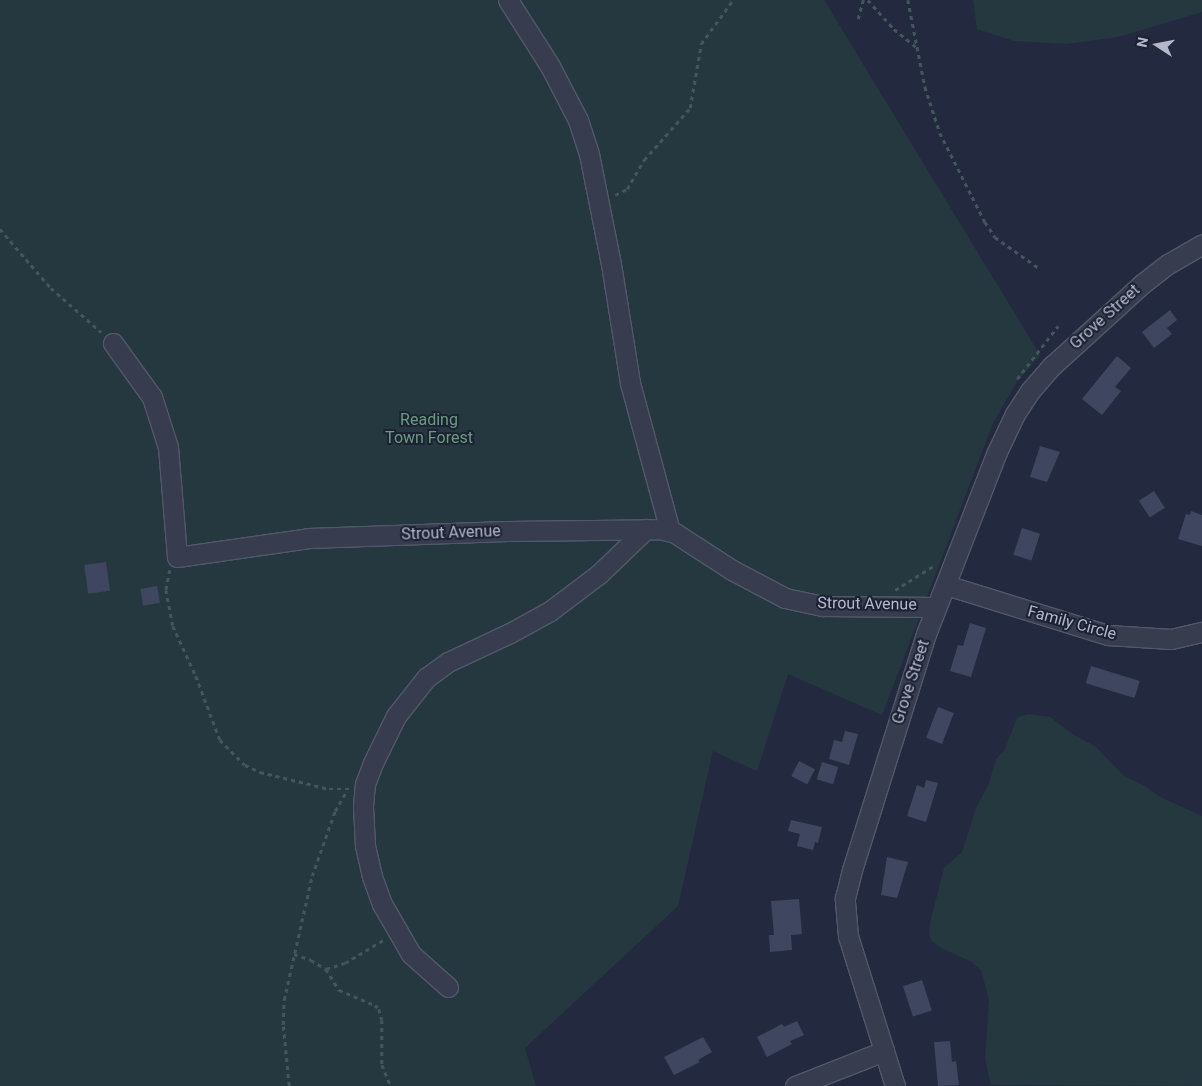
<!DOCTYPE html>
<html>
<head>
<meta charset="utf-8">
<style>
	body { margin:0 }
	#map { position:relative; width:1202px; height:1086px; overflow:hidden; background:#232a3f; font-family:Roboto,sans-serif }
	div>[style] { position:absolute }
	.green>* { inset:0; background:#253840 }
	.building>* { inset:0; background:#3f465f; transform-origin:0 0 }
	.path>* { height:2.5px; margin-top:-1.25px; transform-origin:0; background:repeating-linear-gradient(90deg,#43555d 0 4px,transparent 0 8px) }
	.roads { filter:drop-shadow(1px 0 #52586a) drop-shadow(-1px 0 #52586a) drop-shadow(0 1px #52586a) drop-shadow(0 -1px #52586a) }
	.minor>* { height:19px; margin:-9.5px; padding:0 9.5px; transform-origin:9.5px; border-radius:9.5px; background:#373d4f }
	span { translate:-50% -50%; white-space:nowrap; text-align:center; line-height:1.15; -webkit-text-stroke:4px #1c2234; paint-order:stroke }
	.street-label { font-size:16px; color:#b4b8ca }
	.park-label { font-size:16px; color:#6a9c7f }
	.north { position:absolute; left:1132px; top:20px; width:50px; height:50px; -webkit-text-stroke:4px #1c2234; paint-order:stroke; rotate:281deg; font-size:14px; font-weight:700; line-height:20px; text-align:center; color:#b4b8ca }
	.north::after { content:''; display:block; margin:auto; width:18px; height:22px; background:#b4b8ca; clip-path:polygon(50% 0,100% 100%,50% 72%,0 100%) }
</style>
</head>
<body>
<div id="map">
	<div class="green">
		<i style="clip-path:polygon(0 0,824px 0,1040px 355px,1017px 382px,993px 423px,882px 715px,788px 674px,757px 771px,713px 751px,678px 906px,525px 1048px,536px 1086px,0 1086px)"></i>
		<i style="clip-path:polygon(973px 0,1202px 0,1202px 12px,1118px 37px,1066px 44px,1014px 41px,977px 29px)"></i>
		<i style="clip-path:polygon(1028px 714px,1050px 717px,1071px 733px,1096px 747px,1124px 776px,1145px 786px,1160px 797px,1202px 816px,1202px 1086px,991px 1085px,985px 1058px,989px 1000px,981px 970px,972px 962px,941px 948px,932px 941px,929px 935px,930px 923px,944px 868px,962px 852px,976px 808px,989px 783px,996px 759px,1004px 751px,1017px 718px)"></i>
	</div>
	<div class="building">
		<i style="clip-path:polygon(1170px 310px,1177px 320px,1167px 328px,1172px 334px,1154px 348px,1142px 332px)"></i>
		<i style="clip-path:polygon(1117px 356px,1131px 368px,1115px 387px,1121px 391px,1102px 415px,1082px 399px)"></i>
		<i style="clip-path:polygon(1040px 446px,1060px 452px,1047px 482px,1030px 477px)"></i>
		<i style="left:1154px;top:491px;width:20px;height:18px;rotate:57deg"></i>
		<i style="clip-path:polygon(1191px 511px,1202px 515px,1202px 546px,1178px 539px,1186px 514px,1190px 515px)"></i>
		<i style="left:1022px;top:528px;width:19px;height:28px;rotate:18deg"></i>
		<i style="left:106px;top:562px;width:29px;height:22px;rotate:82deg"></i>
		<i style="left:157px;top:586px;width:17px;height:17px;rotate:80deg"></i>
		<i style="clip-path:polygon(970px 623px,986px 628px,971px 677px,950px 671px,958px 645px,963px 646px)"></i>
		<i style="left:1091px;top:666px;width:51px;height:18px;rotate:17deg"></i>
		<i style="left:938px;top:707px;width:17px;height:33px;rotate:21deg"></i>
		<i style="clip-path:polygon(845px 731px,858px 734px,849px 765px,829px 759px,834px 740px,842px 742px)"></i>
		<i style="left:799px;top:761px;width:18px;height:17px;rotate:27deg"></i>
		<i style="left:822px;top:762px;width:17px;height:18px;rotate:17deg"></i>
		<i style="clip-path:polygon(926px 780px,938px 783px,926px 822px,907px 816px,917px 785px,924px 788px)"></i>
		<i style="clip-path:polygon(791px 820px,822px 827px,818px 843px,815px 842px,813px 850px,797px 846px,800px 834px,788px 831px)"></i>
		<i style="clip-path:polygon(887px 857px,908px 862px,897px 898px,881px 895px)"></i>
		<i style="clip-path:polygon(799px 899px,802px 934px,791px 935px,792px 950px,770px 952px,769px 935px,774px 935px,771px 901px)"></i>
		<i style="left:922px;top:980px;width:32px;height:20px;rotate:72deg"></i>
		<i style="clip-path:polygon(797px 1021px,804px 1035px,790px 1041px,792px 1044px,767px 1057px,757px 1037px,782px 1024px,784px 1027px)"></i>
		<i style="clip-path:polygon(703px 1037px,712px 1052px,698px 1060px,700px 1062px,674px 1075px,664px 1057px)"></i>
		<i style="clip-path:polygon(950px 1041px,952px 1062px,956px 1061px,959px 1085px,938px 1086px,934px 1042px)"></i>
	</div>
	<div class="path">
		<i style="left:868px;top:0;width:39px;rotate:48deg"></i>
		<i style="left:894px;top:29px;width:28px;rotate:39deg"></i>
		<i style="left:908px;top:0;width:89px;rotate:78.9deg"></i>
		<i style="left:925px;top:87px;width:48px;rotate:71.9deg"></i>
		<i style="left:940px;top:133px;width:100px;rotate:63.2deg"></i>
		<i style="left:985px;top:222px;width:18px;rotate:56deg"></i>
		<i style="left:995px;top:237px;width:55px;rotate:35.4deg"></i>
		<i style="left:858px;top:19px;width:20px;rotate:-75deg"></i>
		<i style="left:615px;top:195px;width:13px;rotate:-27deg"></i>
		<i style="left:627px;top:189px;width:34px;rotate:-60deg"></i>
		<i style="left:644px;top:160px;width:69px;rotate:-48.5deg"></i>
		<i style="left:690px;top:108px;width:65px;rotate:-80.2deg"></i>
		<i style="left:701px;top:44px;width:54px;rotate:-54deg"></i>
		<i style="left:0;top:229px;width:78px;rotate:49.2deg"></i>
		<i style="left:51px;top:288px;width:67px;rotate:41.3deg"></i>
		<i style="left:1017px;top:379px;width:67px;rotate:-52.3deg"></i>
		<i style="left:170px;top:570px;width:20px;rotate:101deg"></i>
		<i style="left:166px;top:590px;width:37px;rotate:79deg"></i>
		<i style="left:173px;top:626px;width:55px;rotate:65.3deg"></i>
		<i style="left:196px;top:676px;width:68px;rotate:69.4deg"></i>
		<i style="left:220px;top:740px;width:35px;rotate:45deg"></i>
		<i style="left:245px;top:765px;width:17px;rotate:25deg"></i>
		<i style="left:260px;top:772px;width:71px;rotate:13.8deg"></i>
		<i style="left:329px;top:789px;width:20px"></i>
		<i style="left:895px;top:590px;width:47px;rotate:-32deg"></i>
		<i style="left:294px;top:954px;width:18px;rotate:19deg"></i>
		<i style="left:311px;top:960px;width:17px;rotate:31deg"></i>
		<i style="left:326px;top:969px;width:20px;rotate:-18deg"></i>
		<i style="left:345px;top:963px;width:47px;rotate:-31deg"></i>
		<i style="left:326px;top:969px;width:25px;rotate:58deg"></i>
		<i style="left:339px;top:990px;width:39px;rotate:23deg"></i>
		<i style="left:375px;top:1005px;width:6px;rotate:45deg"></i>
		<i style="left:379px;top:1009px;width:11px;rotate:75deg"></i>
		<i style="left:382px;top:1020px;width:45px;rotate:90deg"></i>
		<i style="left:382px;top:1065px;width:23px;rotate:67deg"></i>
		<i style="left:289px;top:1086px;width:61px;rotate:-95.6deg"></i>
		<i style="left:283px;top:1025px;width:25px;rotate:-88deg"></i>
		<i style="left:284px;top:1000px;width:127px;rotate:-77.3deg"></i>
		<i style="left:312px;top:876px;width:69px;rotate:-70.5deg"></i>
		<i style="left:335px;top:811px;width:22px;rotate:-60deg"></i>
	</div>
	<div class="roads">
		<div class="minor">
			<i style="left:508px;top:0;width:78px;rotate:57.5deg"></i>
			<i style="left:550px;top:66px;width:61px;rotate:62.6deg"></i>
			<i style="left:578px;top:120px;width:36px;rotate:72deg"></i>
			<i style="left:589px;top:154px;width:112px;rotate:78.7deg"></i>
			<i style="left:611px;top:264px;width:121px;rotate:80.9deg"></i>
			<i style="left:630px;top:383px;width:153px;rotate:74.9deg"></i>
			<i style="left:113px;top:343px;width:67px;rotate:54.2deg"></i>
			<i style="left:152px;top:397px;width:52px;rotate:72.3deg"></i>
			<i style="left:168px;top:447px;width:110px;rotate:85.3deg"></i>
			<i style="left:177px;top:557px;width:133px;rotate:-8.2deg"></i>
			<i style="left:309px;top:538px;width:198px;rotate:-2deg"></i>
			<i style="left:507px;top:531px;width:153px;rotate:-0.7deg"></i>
			<i style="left:660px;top:529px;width:16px;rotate:15deg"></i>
			<i style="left:675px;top:533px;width:68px;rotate:33deg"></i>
			<i style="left:732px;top:570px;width:60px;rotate:27.8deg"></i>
			<i style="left:785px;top:598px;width:39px;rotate:12deg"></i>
			<i style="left:823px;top:606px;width:113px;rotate:0.5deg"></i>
			<i style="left:946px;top:585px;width:170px;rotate:17.2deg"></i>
			<i style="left:1108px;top:635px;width:63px;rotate:3.6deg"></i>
			<i style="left:1171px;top:639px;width:32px;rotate:-13deg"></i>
			<i style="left:448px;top:987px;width:50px;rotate:-138.3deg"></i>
			<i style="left:411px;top:954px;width:58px;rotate:-120.1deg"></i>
			<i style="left:382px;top:904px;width:30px;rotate:-110deg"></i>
			<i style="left:372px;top:876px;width:32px;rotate:-103deg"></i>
			<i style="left:365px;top:845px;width:39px;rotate:-93deg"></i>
			<i style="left:363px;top:806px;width:22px;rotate:-85deg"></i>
			<i style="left:365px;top:784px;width:22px;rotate:-69deg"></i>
			<i style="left:373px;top:763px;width:52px;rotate:-63.9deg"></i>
			<i style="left:396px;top:716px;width:48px;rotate:-51.7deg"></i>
			<i style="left:426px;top:678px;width:27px;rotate:-36deg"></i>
			<i style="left:448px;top:662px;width:68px;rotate:-25.1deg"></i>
			<i style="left:510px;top:633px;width:46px;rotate:-28.8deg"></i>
			<i style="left:550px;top:611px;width:61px;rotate:-37.1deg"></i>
			<i style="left:599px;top:574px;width:65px;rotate:-43.8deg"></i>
			<i style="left:795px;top:1086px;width:96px;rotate:-21.5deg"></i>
			<i style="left:895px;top:1086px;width:157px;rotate:-107.4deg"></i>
			<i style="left:848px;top:936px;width:38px;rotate:-95deg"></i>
			<i style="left:845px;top:898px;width:29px;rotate:-76deg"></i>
			<i style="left:852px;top:870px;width:247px;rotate:-72.6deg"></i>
			<i style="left:926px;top:634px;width:195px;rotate:-68.7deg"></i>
			<i style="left:997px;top:452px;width:42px;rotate:-64.7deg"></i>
			<i style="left:1015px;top:414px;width:27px;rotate:-57deg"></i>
			<i style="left:1030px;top:391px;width:35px;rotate:-49deg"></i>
			<i style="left:1053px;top:365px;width:120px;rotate:-42.3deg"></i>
			<i style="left:1142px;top:284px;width:33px;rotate:-38deg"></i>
			<i style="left:1168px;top:264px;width:39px;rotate:-30deg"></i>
		</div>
	</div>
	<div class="street-label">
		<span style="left:1105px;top:317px;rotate:-42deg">Grove Street</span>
		<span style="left:451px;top:533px;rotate:-2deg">Strout Avenue</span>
		<span style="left:867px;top:604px;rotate:1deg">Strout Avenue</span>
		<span style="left:1072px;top:623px;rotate:15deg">Family Circle</span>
		<span style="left:911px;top:682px;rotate:-72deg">Grove Street</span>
	</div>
	<div class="park-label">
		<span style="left:429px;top:429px">Reading<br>Town Forest</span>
	</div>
	<div class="north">N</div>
</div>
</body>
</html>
